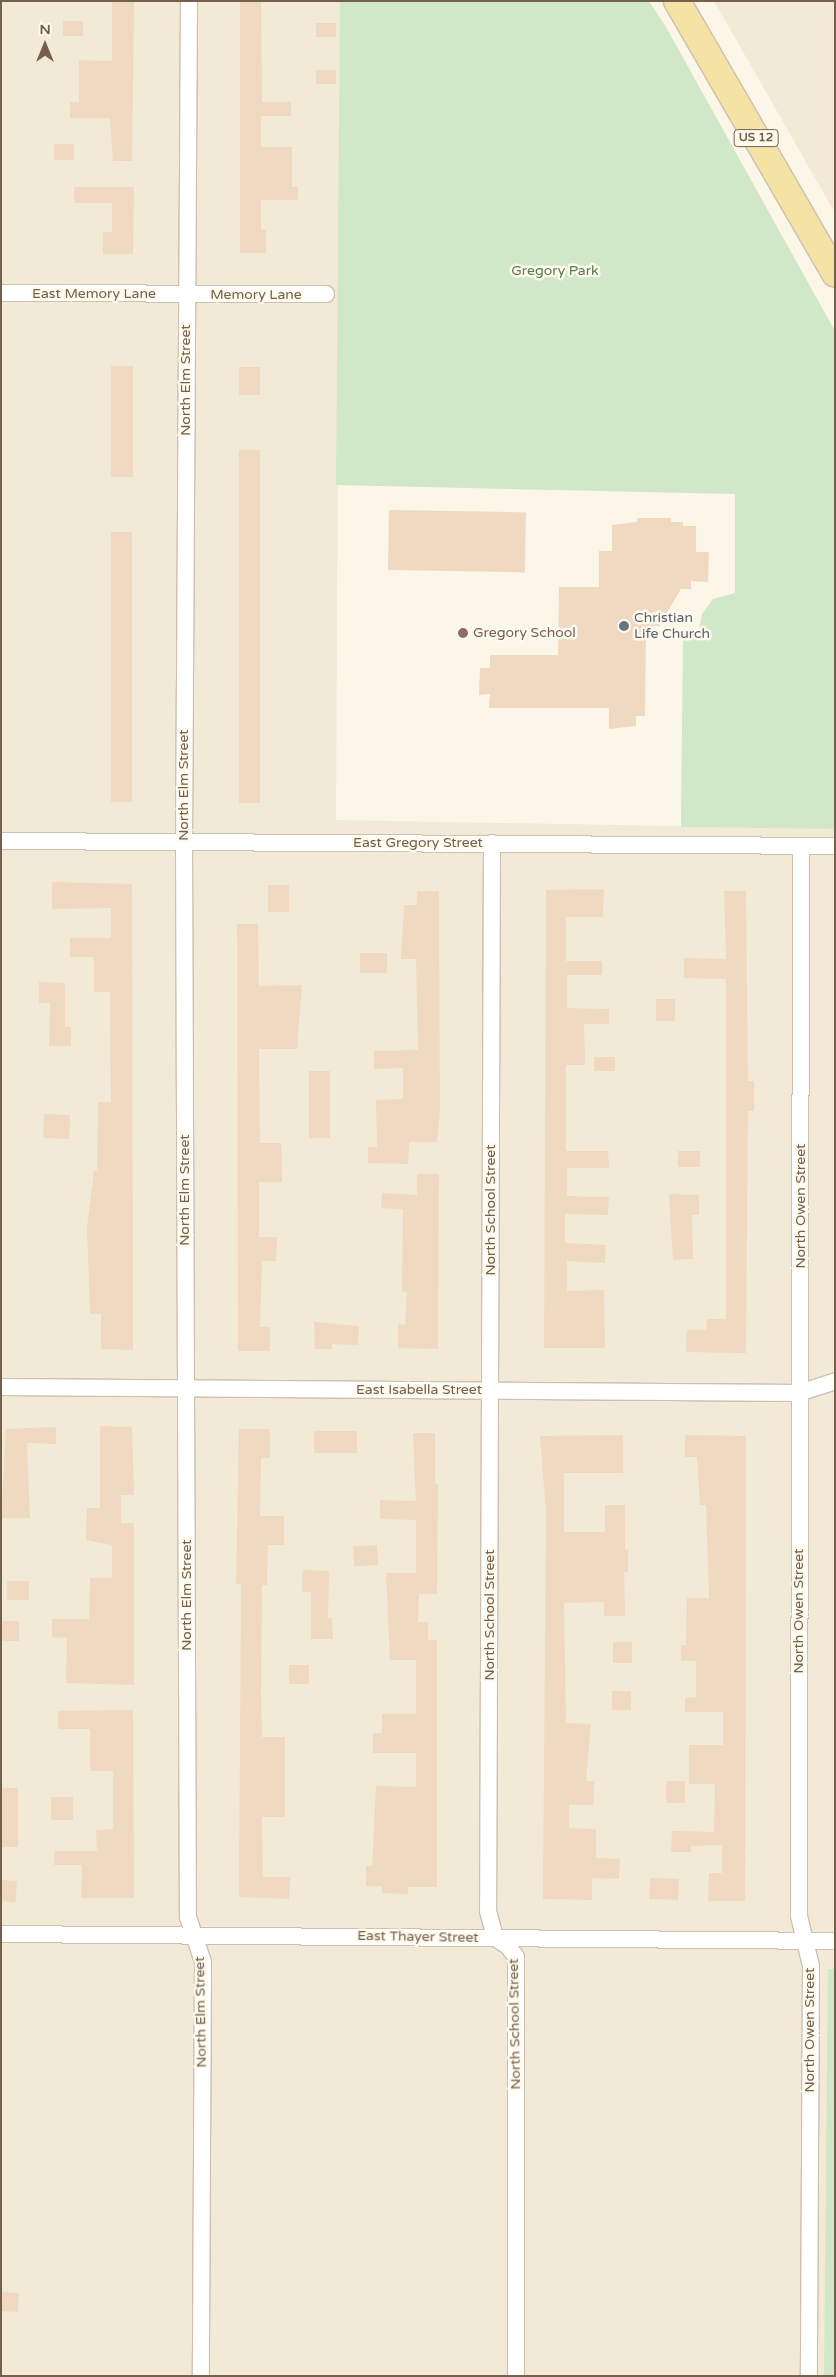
<!DOCTYPE html>
<html>
<head>
<meta charset="utf-8">
<style>
	body { margin:0 }
	#map { position:relative; width:836px; height:2377px; overflow:hidden; background:#fbf6e8; font-family:"Varela Round",sans-serif }
	div>[style] { position:absolute }
	.residential>* { inset:0; background:#f2e9d7 }
	.green>* { inset:0; background:#d0e8c7 }
	.building>* { inset:0; background:#efdac1; transform-origin:0 0 }
	.roads { filter:drop-shadow(1px 0 #cdc0af) drop-shadow(-1px 0 #cdc0af) drop-shadow(0 1px #cdc0af) drop-shadow(0 -1px #cdc0af) }
	.minor>* { height:16px; margin:-8px; padding:0 8px; transform-origin:8px; border-radius:8px; background:#fff }
	.primary>* { height:26px; margin:-13px; padding:0 13px; transform-origin:13px; border-radius:13px; background:#f5e3a5 }
	.dots>* { width:14px; height:14px; translate:-50% -50%; box-sizing:border-box; border:2px solid #fefaee; border-radius:50% }
	span { translate:-50% -50%; white-space:nowrap; text-align:center; line-height:1.15; -webkit-text-stroke:5px #fefaee; paint-order:stroke }
	.shield-label span { padding:1px 4px; background:#fefaee; border:1px solid; border-radius:4px; -webkit-text-stroke-width:0 }
	.shield-label { font-size:12px; color:#74604d; font-weight:700 }
	.park-label { font-size:14px; color:#527e49 }
	.street-label { font-size:14px; color:#74604d }
	.worship-label { font-size:14px; color:#5b616d }
	.left { translate:0 -50%; text-align:left }
	.education-label { font-size:14px; color:#785e54 }
	.frame { position:absolute; inset:0; border:2px solid #74604d; pointer-events:none }
	.north { position:absolute; left:20px; top:20px; width:50px; height:50px; -webkit-text-stroke:4px #fefaee; paint-order:stroke; rotate:0deg; font-size:14px; font-weight:700; line-height:20px; text-align:center; color:#74604d }
	.north::after { content:''; display:block; margin:auto; width:18px; height:22px; background:#74604d; clip-path:polygon(50% 0,100% 100%,50% 72%,0 100%) }
</style>
</head>
<body>
<div id="map">
	<div class="residential">
		<i style="clip-path:polygon(1px 1px,340px 1px,336px 820px,835px 829px,835px 2376px,1px 2376px)"></i>
		<i style="clip-path:polygon(714px 1px,835px 1px,835px 213px)"></i>
	</div>
	<div class="green">
		<i style="clip-path:polygon(340px 1px,649px 1px,666px 27px,835px 331px,835px 829px,681px 827px,683px 631px,699px 630px,702px 614px,713px 599px,735px 593px,735px 494px,336px 485px)"></i>
		<i style="clip-path:polygon(828px 1969px,835px 1969px,835px 2376px,824px 2376px)"></i>
	</div>
	<div class="building">
		<i style="clip-path:polygon(112px 1px,134px 1px,132px 161px,113px 161px,110px 118px,70px 118px,70px 102px,79px 102px,79px 60px,112px 61px)"></i>
		<i style="clip-path:polygon(240px 1px,261px 1px,262px 102px,291px 102px,291px 116px,261px 116px,261px 147px,292px 147px,292px 187px,298px 187px,298px 200px,261px 200px,261px 230px,266px 230px,266px 253px,240px 253px)"></i>
		<i style="left:63px;top:21px;width:20px;height:15px"></i>
		<i style="left:316px;top:23px;width:20px;height:14px"></i>
		<i style="left:316px;top:70px;width:20px;height:14px"></i>
		<i style="left:54px;top:144px;width:20px;height:16px"></i>
		<i style="clip-path:polygon(74px 187px,134px 187px,133px 254px,103px 254px,103px 232px,112px 232px,112px 203px,74px 203px)"></i>
		<i style="left:111px;top:366px;width:22px;height:111px"></i>
		<i style="left:239px;top:367px;width:21px;height:28px"></i>
		<i style="left:239px;top:450px;width:21px;height:353px"></i>
		<i style="left:389px;top:510px;width:137px;height:60px;rotate:1deg"></i>
		<i style="clip-path:polygon(637px 518px,671px 518px,671px 522px,683px 522px,683px 526px,696px 526px,696px 552px,709px 552px,708px 582px,691px 581px,691px 589px,681px 589px,659px 626px,653px 626px,646px 636px,645px 716px,636px 716px,636px 726px,609px 729px,609px 708px,489px 708px,490px 694px,479px 695px,480px 668px,490px 668px,490px 655px,558px 655px,559px 587px,599px 587px,599px 551px,612px 551px,612px 525px,637px 522px)"></i>
		<i style="left:111px;top:532px;width:21px;height:270px"></i>
		<i style="clip-path:polygon(52px 882px,132px 884px,133px 1350px,101px 1349px,101px 1314px,90px 1314px,87px 1227px,94px 1171px,97px 1170px,98px 1102px,111px 1102px,110px 992px,94px 992px,94px 957px,70px 957px,70px 938px,111px 938px,111px 908px,52px 909px)"></i>
		<i style="left:268px;top:885px;width:21px;height:27px"></i>
		<i style="clip-path:polygon(604px 889px,603px 917px,566px 917px,566px 961px,602px 961px,602px 975px,567px 975px,567px 1008px,609px 1009px,609px 1024px,584px 1024px,585px 1065px,566px 1065px,566px 1151px,608px 1151px,609px 1168px,567px 1168px,567px 1196px,609px 1197px,608px 1215px,565px 1214px,565px 1243px,606px 1245px,605px 1263px,567px 1261px,567px 1291px,604px 1290px,605px 1348px,544px 1348px,546px 890px)"></i>
		<i style="clip-path:polygon(417px 891px,439px 891px,440px 1110px,437px 1142px,409px 1142px,408px 1164px,368px 1163px,368px 1147px,377px 1147px,376px 1100px,403px 1099px,403px 1068px,374px 1069px,374px 1051px,418px 1050px,416px 959px,401px 959px,404px 905px,417px 905px)"></i>
		<i style="clip-path:polygon(724px 891px,746px 891px,748px 1081px,754px 1081px,754px 1111px,748px 1111px,746px 1353px,686px 1352px,687px 1330px,706px 1330px,707px 1319px,726px 1319px,726px 979px,684px 978px,684px 958px,726px 959px)"></i>
		<i style="clip-path:polygon(237px 924px,258px 924px,259px 986px,302px 985px,297px 1049px,259px 1049px,260px 1143px,281px 1143px,282px 1182px,259px 1182px,259px 1237px,277px 1237px,276px 1261px,262px 1261px,260px 1327px,270px 1327px,270px 1351px,238px 1351px)"></i>
		<i style="left:360px;top:953px;width:27px;height:20px"></i>
		<i style="clip-path:polygon(39px 982px,65px 983px,65px 1027px,71px 1027px,71px 1046px,49px 1046px,50px 1003px,39px 1003px)"></i>
		<i style="left:656px;top:999px;width:19px;height:22px"></i>
		<i style="left:615px;top:1057px;width:14px;height:21px;rotate:90deg"></i>
		<i style="left:309px;top:1071px;width:21px;height:67px"></i>
		<i style="left:44px;top:1114px;width:26px;height:24px;rotate:2deg"></i>
		<i style="left:678px;top:1151px;width:22px;height:16px"></i>
		<i style="clip-path:polygon(417px 1174px,439px 1174px,438px 1349px,398px 1348px,398px 1324px,405px 1325px,407px 1292px,402px 1292px,403px 1209px,381px 1208px,382px 1193px,417px 1195px)"></i>
		<i style="clip-path:polygon(669px 1194px,699px 1195px,699px 1215px,692px 1215px,693px 1259px,673px 1260px)"></i>
		<i style="clip-path:polygon(314px 1322px,359px 1326px,358px 1345px,332px 1344px,332px 1349px,315px 1349px)"></i>
		<i style="clip-path:polygon(100px 1426px,132px 1427px,134px 1495px,121px 1495px,121px 1523px,134px 1523px,134px 1685px,66px 1683px,67px 1638px,52px 1637px,52px 1619px,89px 1619px,90px 1578px,112px 1578px,112px 1545px,86px 1540px,87px 1508px,100px 1508px)"></i>
		<i style="clip-path:polygon(56px 1427px,56px 1444px,27px 1443px,30px 1518px,1px 1518px,6px 1429px)"></i>
		<i style="clip-path:polygon(239px 1429px,270px 1429px,270px 1458px,261px 1458px,260px 1516px,284px 1516px,284px 1545px,268px 1545px,267px 1585px,262px 1585px,261px 1695px,262px 1737px,285px 1737px,285px 1817px,262px 1817px,263px 1877px,290px 1877px,289px 1899px,239px 1897px,241px 1584px,236px 1584px)"></i>
		<i style="left:314px;top:1431px;width:43px;height:22px"></i>
		<i style="clip-path:polygon(413px 1433px,435px 1433px,435px 1484px,438px 1484px,437px 1594px,419px 1594px,418px 1622px,428px 1622px,428px 1640px,437px 1640px,437px 1887px,408px 1887px,408px 1894px,382px 1893px,382px 1886px,366px 1886px,366px 1866px,372px 1866px,376px 1786px,416px 1787px,416px 1753px,373px 1753px,373px 1733px,382px 1733px,382px 1714px,416px 1714px,416px 1660px,390px 1660px,386px 1573px,416px 1573px,416px 1520px,380px 1519px,380px 1500px,416px 1501px)"></i>
		<i style="clip-path:polygon(623px 1435px,623px 1473px,564px 1473px,564px 1532px,605px 1532px,605px 1505px,625px 1505px,625px 1550px,628px 1550px,628px 1572px,624px 1572px,625px 1616px,604px 1616px,604px 1602px,565px 1603px,564px 1606px,566px 1723px,591px 1724px,586px 1781px,594px 1781px,593px 1805px,569px 1805px,569px 1828px,596px 1829px,596px 1858px,620px 1859px,619px 1879px,592px 1878px,592px 1900px,543px 1899px,546px 1512px,540px 1436px)"></i>
		<i style="clip-path:polygon(685px 1435px,746px 1436px,745px 1901px,708px 1901px,709px 1873px,722px 1873px,722px 1845px,691px 1846px,691px 1852px,671px 1852px,672px 1831px,714px 1832px,715px 1784px,689px 1784px,689px 1745px,723px 1745px,723px 1712px,685px 1712px,685px 1698px,696px 1697px,696px 1661px,681px 1661px,681px 1645px,686px 1645px,687px 1598px,709px 1598px,706px 1505px,700px 1505px,697px 1457px,685px 1457px)"></i>
		<i style="left:377px;top:1545px;width:20px;height:24px;rotate:87deg"></i>
		<i style="clip-path:polygon(303px 1570px,329px 1571px,328px 1618px,332px 1618px,333px 1639px,311px 1639px,311px 1592px,302px 1592px)"></i>
		<i style="left:7px;top:1581px;width:22px;height:19px"></i>
		<i style="left:1px;top:1621px;width:18px;height:20px"></i>
		<i style="left:613px;top:1642px;width:19px;height:21px"></i>
		<i style="left:289px;top:1665px;width:20px;height:19px"></i>
		<i style="left:612px;top:1691px;width:19px;height:19px"></i>
		<i style="clip-path:polygon(133px 1710px,134px 1898px,81px 1898px,82px 1865px,54px 1865px,55px 1851px,97px 1851px,96px 1830px,113px 1829px,113px 1771px,90px 1771px,90px 1729px,58px 1729px,58px 1711px)"></i>
		<i style="left:685px;top:1781px;width:22px;height:19px;rotate:90deg"></i>
		<i style="left:1px;top:1788px;width:17px;height:59px"></i>
		<i style="left:51px;top:1797px;width:22px;height:23px"></i>
		<i style="left:650px;top:1878px;width:29px;height:21px;rotate:2deg"></i>
		<i style="left:1px;top:1880px;width:16px;height:21px;rotate:4deg"></i>
		<i style="left:1px;top:2292px;width:18px;height:19px;rotate:3deg"></i>
	</div>
	<div class="roads">
		<div class="minor">
			<i style="left:189px;top:1px;width:841px;rotate:90.34deg"></i>
			<i style="left:184px;top:842px;width:1075px;rotate:89.79deg"></i>
			<i style="left:188px;top:1917px;width:47px;rotate:71.6deg"></i>
			<i style="left:203px;top:1962px;width:414px;rotate:90.3deg"></i>
			<i style="left:1px;top:293px;width:325px;rotate:0.2deg"></i>
			<i style="left:1px;top:841px;width:834px;rotate:0.34deg"></i>
			<i style="left:492px;top:843px;width:1068px;rotate:90.21deg"></i>
			<i style="left:488px;top:1911px;width:28px;rotate:75deg"></i>
			<i style="left:495px;top:1938px;width:15px;rotate:32deg"></i>
			<i style="left:508px;top:1946px;width:14px;rotate:54deg"></i>
			<i style="left:516px;top:1957px;width:419px;rotate:90deg"></i>
			<i style="left:801px;top:846px;width:1070px;rotate:90.11deg"></i>
			<i style="left:799px;top:1916px;width:51px;rotate:76.5deg"></i>
			<i style="left:811px;top:1966px;width:410px;rotate:90.3deg"></i>
			<i style="left:1px;top:1387px;width:798px;rotate:0.43deg"></i>
			<i style="left:799px;top:1393px;width:38px;rotate:-18deg"></i>
			<i style="left:1px;top:1934px;width:834px;rotate:0.48deg"></i>
		</div>
		<div class="primary">
			<i style="left:677px;top:1px;width:315px;rotate:59.9deg"></i>
		</div>
	</div>
	<div class="dots">
		<i style="left:624px;top:626px;background:#6b7280"></i>
		<i style="left:463px;top:633px;background:#8d6e63"></i>
	</div>
	<div class="shield-label">
		<span style="left:756px;top:138px">US 12</span>
	</div>
	<div class="park-label">
		<span style="left:555px;top:271px">Gregory Park</span>
	</div>
	<div class="street-label">
		<span style="left:94px;top:294px">East Memory Lane</span>
		<span style="left:256px;top:295px">Memory Lane</span>
		<span style="left:186px;top:380px;rotate:-90deg">North Elm Street</span>
		<span style="left:184px;top:785px;rotate:-90deg">North Elm Street</span>
		<span style="left:418px;top:843px">East Gregory Street</span>
		<span style="left:185px;top:1190px;rotate:-90deg">North Elm Street</span>
		<span style="left:801px;top:1206px;rotate:-90deg">North Owen Street</span>
		<span style="left:491px;top:1210px;rotate:-90deg">North School Street</span>
		<span style="left:419px;top:1390px">East Isabella Street</span>
		<span style="left:187px;top:1595px;rotate:-90deg">North Elm Street</span>
		<span style="left:799px;top:1611px;rotate:-90deg">North Owen Street</span>
		<span style="left:490px;top:1615px;rotate:-90deg">North School Street</span>
		<span style="left:418px;top:1937px;rotate:1deg">East Thayer Street</span>
		<span style="left:201px;top:2012px;rotate:-91deg">North Elm Street</span>
		<span style="left:515px;top:2024px;rotate:-91deg">North School Street</span>
		<span style="left:810px;top:2030px;rotate:-90deg">North Owen Street</span>
	</div>
	<div class="worship-label">
		<span class="left" style="left:634px;top:626px">Christian<br>Life Church</span>
	</div>
	<div class="education-label">
		<span class="left" style="left:473px;top:633px">Gregory School</span>
	</div>
	<div class="frame"></div>
	<div class="north">N</div>
</div>
</body>
</html>
